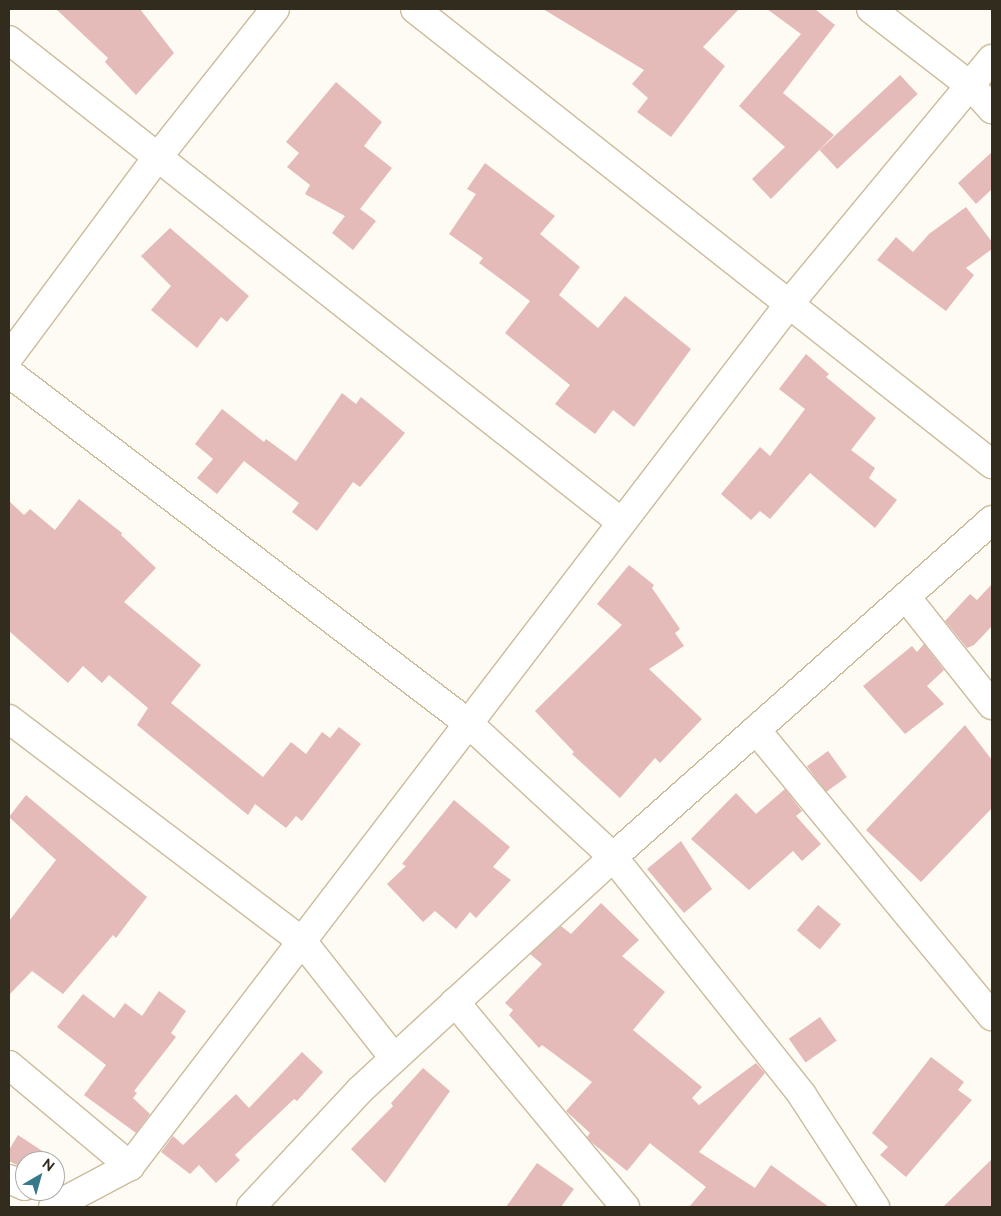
<!DOCTYPE html>
<html>
<head>
<meta charset="utf-8">
<style>
	body { margin:0 }
	#map { position:relative; width:1001px; height:1216px; overflow:hidden; background:#fefaf4; font-family:Raleway,sans-serif }
	div>[style] { position:absolute }
	.building>* { inset:0; background:#e4bbb9; transform-origin:0 0 }
	.roads { filter:drop-shadow(1px 0 #cbbc9b) drop-shadow(-1px 0 #cbbc9b) drop-shadow(0 1px #cbbc9b) drop-shadow(0 -1px #cbbc9b) }
	.minor>* { height:28px; margin:-14px; padding:0 14px; transform-origin:14px; border-radius:14px; background:#fff }
	span { translate:-50% -50%; white-space:nowrap; text-align:center; line-height:1.15; -webkit-text-stroke:4px #fff; paint-order:stroke }
	.frame { position:absolute; inset:0; border:10px solid #322c1f; pointer-events:none }
	.north { position:absolute; left:15px; top:1151px; width:50px; height:50px; box-sizing:border-box; background:#fff; border:1px solid #adaba5; border-radius:50%; rotate:38deg; font-size:14px; font-weight:700; line-height:20px; text-align:center; color:#322c1f }
	.north::after { content:''; display:block; margin:auto; width:18px; height:22px; background:#367a89; clip-path:polygon(50% 0,100% 100%,50% 72%,0 100%) }
</style>
</head>
<body>
<div id="map">
	<div class="building">
		<i style="clip-path:polygon(56px 9px,140px 9px,174px 53px,136px 95px,105px 62px,108px 58px)"></i>
		<i style="clip-path:polygon(543px 9px,739px 9px,703px 47px,725px 66px,671px 137px,637px 112px,648px 98px,632px 84px,644px 70px)"></i>
		<i style="clip-path:polygon(767px 9px,815px 9px,835px 25px,783px 93px,834px 135px,771px 199px,752px 179px,785px 147px,739px 106px,801px 34px)"></i>
		<i style="left:900px;top:75px;width:26px;height:110px;rotate:47deg"></i>
		<i style="clip-path:polygon(336px 82px,382px 122px,364px 146px,392px 168px,360px 209px,376px 221px,353px 250px,332px 233px,345px 216px,305px 194px,310px 185px,287px 167px,299px 153px,286px 142px)"></i>
		<i style="clip-path:polygon(992px 152px,992px 189px,976px 204px,958px 183px)"></i>
		<i style="clip-path:polygon(485px 163px,555px 216px,540px 234px,580px 267px,559px 295px,598px 328px,625px 296px,691px 349px,634px 427px,613px 410px,595px 434px,555px 404px,570px 385px,505px 333px,530px 301px,479px 263px,483px 258px,449px 234px,476px 194px,467px 189px)"></i>
		<i style="clip-path:polygon(966px 207px,992px 242px,992px 249px,966px 268px,974px 275px,946px 311px,877px 260px,896px 237px,913px 252px,929px 234px)"></i>
		<i style="clip-path:polygon(170px 228px,249px 296px,227px 322px,221px 317px,197px 348px,151px 310px,171px 286px,141px 256px)"></i>
		<i style="clip-path:polygon(806px 354px,829px 374px,826px 377px,876px 418px,851px 450px,875px 468px,869px 478px,897px 500px,875px 528px,810px 473px,770px 519px,760px 511px,751px 520px,721px 494px,760px 447px,770px 456px,805px 409px,779px 389px)"></i>
		<i style="clip-path:polygon(342px 393px,356px 404px,361px 397px,405px 433px,360px 487px,353px 482px,317px 531px,292px 512px,299px 503px,244px 461px,217px 494px,197px 478px,213px 459px,195px 444px,222px 409px,264px 442px,266px 439px,296px 461px)"></i>
		<i style="clip-path:polygon(79px 499px,122px 533px,121px 535px,156px 568px,124px 602px,201px 665px,171px 703px,263px 777px,291px 742px,306px 754px,322px 732px,330px 738px,339px 727px,361px 744px,302px 821px,296px 816px,286px 828px,255px 804px,248px 815px,137px 725px,148px 708px,109px 675px,102px 683px,83px 666px,68px 683px,9px 631px,9px 501px,24px 515px,30px 509px,55px 530px)"></i>
		<i style="clip-path:polygon(629px 565px,654px 585px,652px 588px,680px 629px,675px 633px,684px 646px,649px 669px,702px 719px,660px 763px,655px 758px,620px 798px,572px 754px,574px 752px,535px 711px,622px 625px,597px 604px)"></i>
		<i style="clip-path:polygon(992px 584px,992px 626px,974px 645px,967px 648px,945px 621px,970px 594px,977px 600px)"></i>
		<i style="clip-path:polygon(924px 644px,944px 670px,927px 686px,944px 704px,905px 734px,863px 686px,912px 646px,917px 652px)"></i>
		<i style="clip-path:polygon(965px 725px,992px 760px,992px 808px,921px 882px,866px 830px)"></i>
		<i style="left:828px;top:751px;width:32px;height:26px;rotate:54deg"></i>
		<i style="clip-path:polygon(785px 789px,802px 811px,796px 816px,821px 844px,802px 861px,793px 851px,749px 890px,691px 839px,736px 793px,756px 814px)"></i>
		<i style="clip-path:polygon(26px 795px,147px 897px,116px 938px,113px 935px,63px 994px,32px 971px,9px 995px,9px 921px,56px 860px,9px 817px)"></i>
		<i style="clip-path:polygon(454px 800px,510px 847px,493px 867px,511px 880px,476px 918px,470px 912px,456px 929px,435px 911px,423px 922px,387px 884px,406px 866px,402px 864px)"></i>
		<i style="clip-path:polygon(681px 841px,712px 889px,684px 913px,647px 869px)"></i>
		<i style="clip-path:polygon(601px 903px,639px 940px,622px 956px,665px 992px,633px 1030px,702px 1087px,692px 1098px,699px 1105px,756px 1063px,765px 1073px,699px 1152px,755px 1188px,771px 1165px,829px 1207px,689px 1207px,706px 1187px,652px 1145px,650px 1143px,627px 1171px,591px 1142px,587px 1137px,590px 1133px,566px 1111px,592px 1082px,542px 1045px,539px 1048px,509px 1015px,513px 1010px,505px 1003px,542px 964px,530px 954px,561px 926px,571px 934px)"></i>
		<i style="left:818px;top:905px;width:30px;height:33px;rotate:40deg"></i>
		<i style="clip-path:polygon(159px 991px,186px 1011px,171px 1033px,176px 1037px,134px 1091px,137px 1093px,133px 1098px,150px 1114px,136px 1133px,84px 1095px,106px 1065px,57px 1027px,83px 994px,114px 1018px,125px 1003px,142px 1016px)"></i>
		<i style="left:820px;top:1017px;width:29px;height:38px;rotate:55deg"></i>
		<i style="clip-path:polygon(302px 1052px,323px 1072px,297px 1101px,294px 1099px,235px 1155px,240px 1160px,216px 1183px,199px 1165px,190px 1174px,161px 1152px,173px 1136px,183px 1145px,236px 1094px,249px 1108px)"></i>
		<i style="clip-path:polygon(931px 1057px,964px 1082px,958px 1090px,972px 1100px,906px 1177px,880px 1155px,888px 1147px,872px 1133px)"></i>
		<i style="clip-path:polygon(423px 1068px,450px 1091px,385px 1183px,351px 1149px,393px 1106px,391px 1103px)"></i>
		<i style="clip-path:polygon(18px 1135px,56px 1160px,55px 1161px,25px 1161px,25px 1169px,9px 1161px,9px 1150px)"></i>
		<i style="clip-path:polygon(992px 1159px,992px 1207px,943px 1207px)"></i>
		<i style="clip-path:polygon(537px 1163px,574px 1189px,561px 1207px,506px 1207px)"></i>
	</div>
	<div class="roads">
		<div class="minor">
			<i style="left:415px;top:9px;width:735px;rotate:38.26deg"></i>
			<i style="left:871px;top:9px;width:128px;rotate:37.7deg"></i>
			<i style="left:972px;top:87px;width:30px;rotate:48deg"></i>
			<i style="left:9px;top:40px;width:779px;rotate:38.22deg"></i>
			<i style="left:9px;top:357px;width:248px;rotate:-53.4deg"></i>
			<i style="left:157px;top:158px;width:190px;rotate:-51.6deg"></i>
			<i style="left:9px;top:373px;width:577px;rotate:37.33deg"></i>
			<i style="left:468px;top:723px;width:197px;rotate:42.7deg"></i>
			<i style="left:613px;top:857px;width:304px;rotate:51.5deg"></i>
			<i style="left:802px;top:1095px;width:134px;rotate:56.9deg"></i>
			<i style="left:906px;top:597px;width:138px;rotate:51.5deg"></i>
			<i style="left:9px;top:719px;width:368px;rotate:37.2deg"></i>
			<i style="left:302px;top:941px;width:149px;rotate:51.8deg"></i>
			<i style="left:756px;top:730px;width:371px;rotate:50.5deg"></i>
			<i style="left:455px;top:1002px;width:266px;rotate:50.3deg"></i>
			<i style="left:9px;top:1065px;width:158px;rotate:39.9deg"></i>
			<i style="left:9px;top:1179px;width:17px;rotate:24deg"></i>
			<i style="left:53px;top:1207px;width:87px;rotate:-28deg"></i>
			<i style="left:130px;top:1166px;width:1085px;rotate:-52.6deg"></i>
			<i style="left:789px;top:304px;width:318px;rotate:-50.4deg"></i>
			<i style="left:251px;top:1207px;width:160px;rotate:-47deg"></i>
			<i style="left:360px;top:1090px;width:344px;rotate:-42.6deg"></i>
			<i style="left:613px;top:857px;width:507px;rotate:-41.64deg"></i>
		</div>
	</div>
	<div class="frame"></div>
	<div class="north">N</div>
</div>
</body>
</html>
